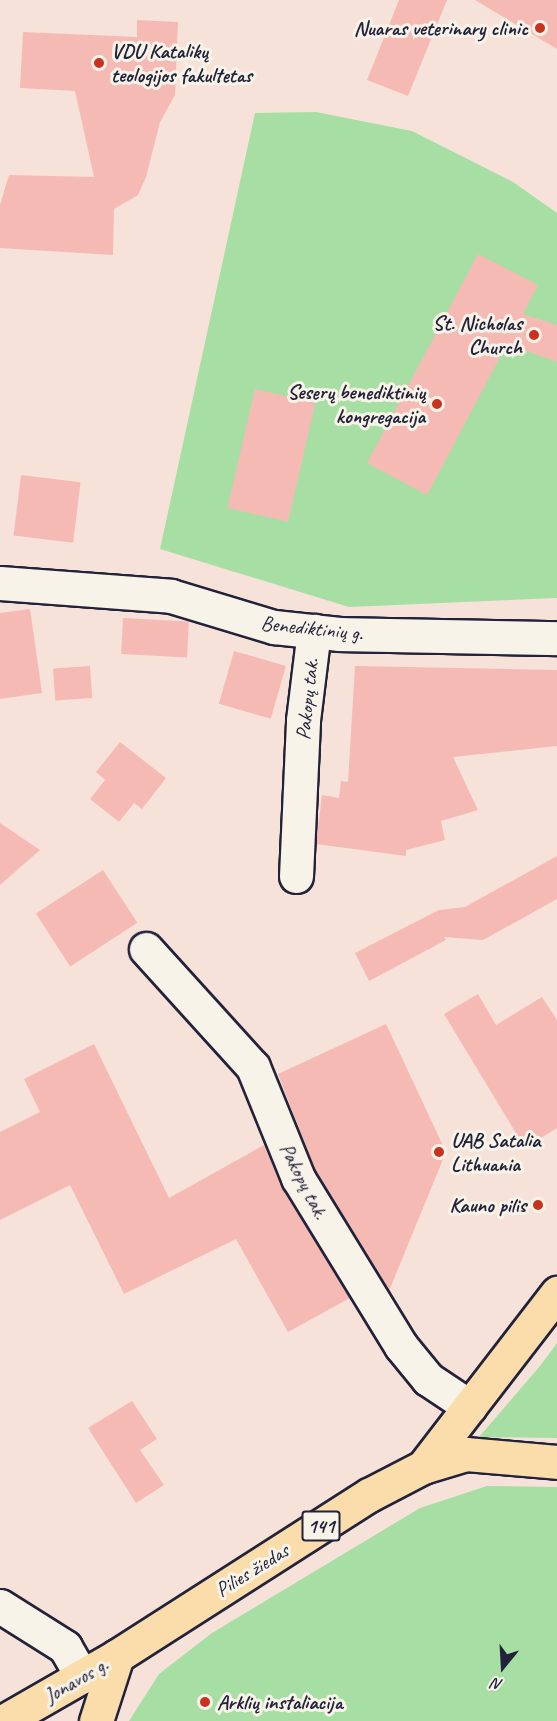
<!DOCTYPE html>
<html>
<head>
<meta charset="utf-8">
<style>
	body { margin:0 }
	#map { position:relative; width:557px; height:1721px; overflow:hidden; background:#f7e2d9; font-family:Caveat,sans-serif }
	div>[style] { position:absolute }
	.green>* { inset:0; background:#a6dea3 }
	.building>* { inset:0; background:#f6bab5; transform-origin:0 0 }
	.roads { filter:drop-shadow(2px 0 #22223b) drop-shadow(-2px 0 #22223b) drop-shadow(0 2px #22223b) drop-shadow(0 -2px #22223b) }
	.minor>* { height:33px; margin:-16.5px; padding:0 16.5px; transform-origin:16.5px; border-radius:16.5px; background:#f7f3e8 }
	.primary>* { height:33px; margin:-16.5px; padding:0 16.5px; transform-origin:16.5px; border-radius:16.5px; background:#faddab }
	.dots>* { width:16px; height:16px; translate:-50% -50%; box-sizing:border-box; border:3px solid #f7f3e8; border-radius:50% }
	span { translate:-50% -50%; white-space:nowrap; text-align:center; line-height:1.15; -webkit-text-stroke:6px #f7f3e8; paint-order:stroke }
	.shield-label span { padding:2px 4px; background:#f7f3e8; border:2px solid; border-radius:4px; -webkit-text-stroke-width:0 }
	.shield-label { font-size:20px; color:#22223b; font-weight:700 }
	.poi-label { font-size:21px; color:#22223b; font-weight:700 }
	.right { translate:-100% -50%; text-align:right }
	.left { translate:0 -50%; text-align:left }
	.street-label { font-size:21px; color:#22223b }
	.north { position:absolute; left:473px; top:1637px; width:60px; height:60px; -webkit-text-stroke:4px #f7f3e8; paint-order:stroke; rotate:198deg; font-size:16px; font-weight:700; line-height:24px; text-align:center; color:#22223b }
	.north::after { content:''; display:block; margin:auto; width:21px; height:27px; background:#22223b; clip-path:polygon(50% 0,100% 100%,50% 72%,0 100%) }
</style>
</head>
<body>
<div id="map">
	<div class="green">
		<i style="clip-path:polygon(316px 112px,412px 131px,513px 182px,557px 213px,557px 598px,349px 607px,160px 549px,255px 113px)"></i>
		<i style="clip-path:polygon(557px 1343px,557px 1438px,479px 1437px,540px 1366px)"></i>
		<i style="clip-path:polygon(487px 1486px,557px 1487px,557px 1721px,129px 1721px,159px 1674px,212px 1633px,420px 1508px)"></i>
	</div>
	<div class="building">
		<i style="clip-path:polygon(399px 0,447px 0,408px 96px,367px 80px)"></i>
		<i style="clip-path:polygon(475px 0,557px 0,557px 49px)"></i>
		<i style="clip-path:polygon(137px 20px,178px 22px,175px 95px,160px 122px,146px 177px,138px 195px,114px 209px,113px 255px,0 248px,0 205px,9px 175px,94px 177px,75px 91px,20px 88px,23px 32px,137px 37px)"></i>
		<i style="clip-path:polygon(478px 254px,538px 285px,523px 314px,557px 325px,557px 362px,507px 344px,427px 495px,367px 463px)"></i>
		<i style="left:255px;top:389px;width:62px;height:122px;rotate:13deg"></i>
		<i style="left:21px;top:475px;width:60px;height:61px;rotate:7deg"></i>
		<i style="clip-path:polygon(30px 609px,42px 693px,0 699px,0 613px)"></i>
		<i style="left:123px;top:618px;width:66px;height:36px;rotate:3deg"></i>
		<i style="left:234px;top:651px;width:54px;height:55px;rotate:16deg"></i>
		<i style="left:90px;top:666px;width:32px;height:37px;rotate:86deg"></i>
		<i style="clip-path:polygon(355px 666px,557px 670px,557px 746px,453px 757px,478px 810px,441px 821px,445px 840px,406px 850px,406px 856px,316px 844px,322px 795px,339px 798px,341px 781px,348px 782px)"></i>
		<i style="clip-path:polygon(120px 742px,166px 778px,142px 809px,134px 803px,119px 822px,90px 799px,105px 780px,96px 772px)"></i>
		<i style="clip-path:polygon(0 823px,40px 850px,0 885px)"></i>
		<i style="clip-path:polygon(557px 856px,557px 899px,483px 940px,444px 937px,446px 940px,369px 981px,355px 953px,439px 910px,465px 907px)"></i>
		<i style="left:103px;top:870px;width:63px;height:80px;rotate:57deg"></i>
		<i style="clip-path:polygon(478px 994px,496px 1025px,542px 997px,557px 1020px,557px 1128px,525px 1148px,444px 1014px)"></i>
		<i style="clip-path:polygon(386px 1024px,446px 1152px,389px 1291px,315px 1170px,278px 1074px)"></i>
		<i style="clip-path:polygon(94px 1044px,169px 1198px,264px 1145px,282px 1188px,350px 1298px,288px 1332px,236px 1239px,124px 1294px,70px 1185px,0 1220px,0 1132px,40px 1112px,24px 1079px)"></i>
		<i style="clip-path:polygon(132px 1401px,157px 1439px,140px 1450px,164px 1485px,136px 1503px,88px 1428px)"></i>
	</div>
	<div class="roads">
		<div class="minor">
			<i style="left:0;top:583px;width:171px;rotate:4.3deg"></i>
			<i style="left:171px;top:596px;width:108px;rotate:16.8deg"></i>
			<i style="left:274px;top:627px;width:66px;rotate:6.1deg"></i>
			<i style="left:340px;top:634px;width:217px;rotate:1.1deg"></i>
			<i style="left:296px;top:876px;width:156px;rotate:-87.4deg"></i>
			<i style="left:303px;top:720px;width:90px;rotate:-83deg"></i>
			<i style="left:146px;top:949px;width:159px;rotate:47.8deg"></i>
			<i style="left:253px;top:1067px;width:120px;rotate:67.9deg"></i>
			<i style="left:298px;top:1178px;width:197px;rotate:58.5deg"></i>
			<i style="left:401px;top:1346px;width:43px;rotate:50.7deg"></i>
			<i style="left:428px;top:1379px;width:50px;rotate:33.7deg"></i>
			<i style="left:0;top:1606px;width:77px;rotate:32.2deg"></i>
			<i style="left:65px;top:1647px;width:34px;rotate:60deg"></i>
		</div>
		<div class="primary">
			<i style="left:423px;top:1467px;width:220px;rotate:-52.4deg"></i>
			<i style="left:4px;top:1721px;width:130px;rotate:-29.9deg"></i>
			<i style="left:117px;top:1656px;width:299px;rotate:-32.6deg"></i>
			<i style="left:369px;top:1495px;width:61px;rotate:-27.4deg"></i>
			<i style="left:423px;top:1467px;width:45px;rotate:-16.8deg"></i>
			<i style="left:466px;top:1454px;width:91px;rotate:5deg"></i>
			<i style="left:96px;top:1721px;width:68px;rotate:-72.1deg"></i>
		</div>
	</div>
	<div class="dots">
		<i style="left:540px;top:28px;background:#c8321e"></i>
		<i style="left:99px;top:63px;background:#c8321e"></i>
		<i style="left:534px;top:335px;background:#c8321e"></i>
		<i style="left:437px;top:404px;background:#c8321e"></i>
		<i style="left:439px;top:1152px;background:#c8321e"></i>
		<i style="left:538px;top:1205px;background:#c8321e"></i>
		<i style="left:205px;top:1702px;background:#c8321e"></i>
	</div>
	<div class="shield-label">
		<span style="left:321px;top:1526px">141</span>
	</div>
	<div class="poi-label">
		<span class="right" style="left:528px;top:28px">Nuaras veterinary clinic</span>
		<span class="left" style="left:111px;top:63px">VDU Katalikų<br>teologijos fakultetas</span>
		<span class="right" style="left:522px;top:335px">St. Nicholas<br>Church</span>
		<span class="right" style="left:425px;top:404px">Seserų benediktinių<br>kongregacija</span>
		<span class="left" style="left:451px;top:1152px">UAB Satalia<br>Lithuania</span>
		<span class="right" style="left:526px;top:1205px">Kauno pilis</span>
		<span class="left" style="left:217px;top:1702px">Arklių instaliacija</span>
	</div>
	<div class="street-label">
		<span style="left:312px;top:628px;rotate:6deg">Benediktinių g.</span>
		<span style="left:307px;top:699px;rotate:-84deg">Pakopų tak.</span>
		<span style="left:304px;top:1181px;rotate:63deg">Pakopų tak.</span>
		<span style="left:252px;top:1570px;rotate:-32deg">Pilies žiedas</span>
		<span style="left:76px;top:1680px;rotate:-30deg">Jonavos g.</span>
	</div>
	<div class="north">N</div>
</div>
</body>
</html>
